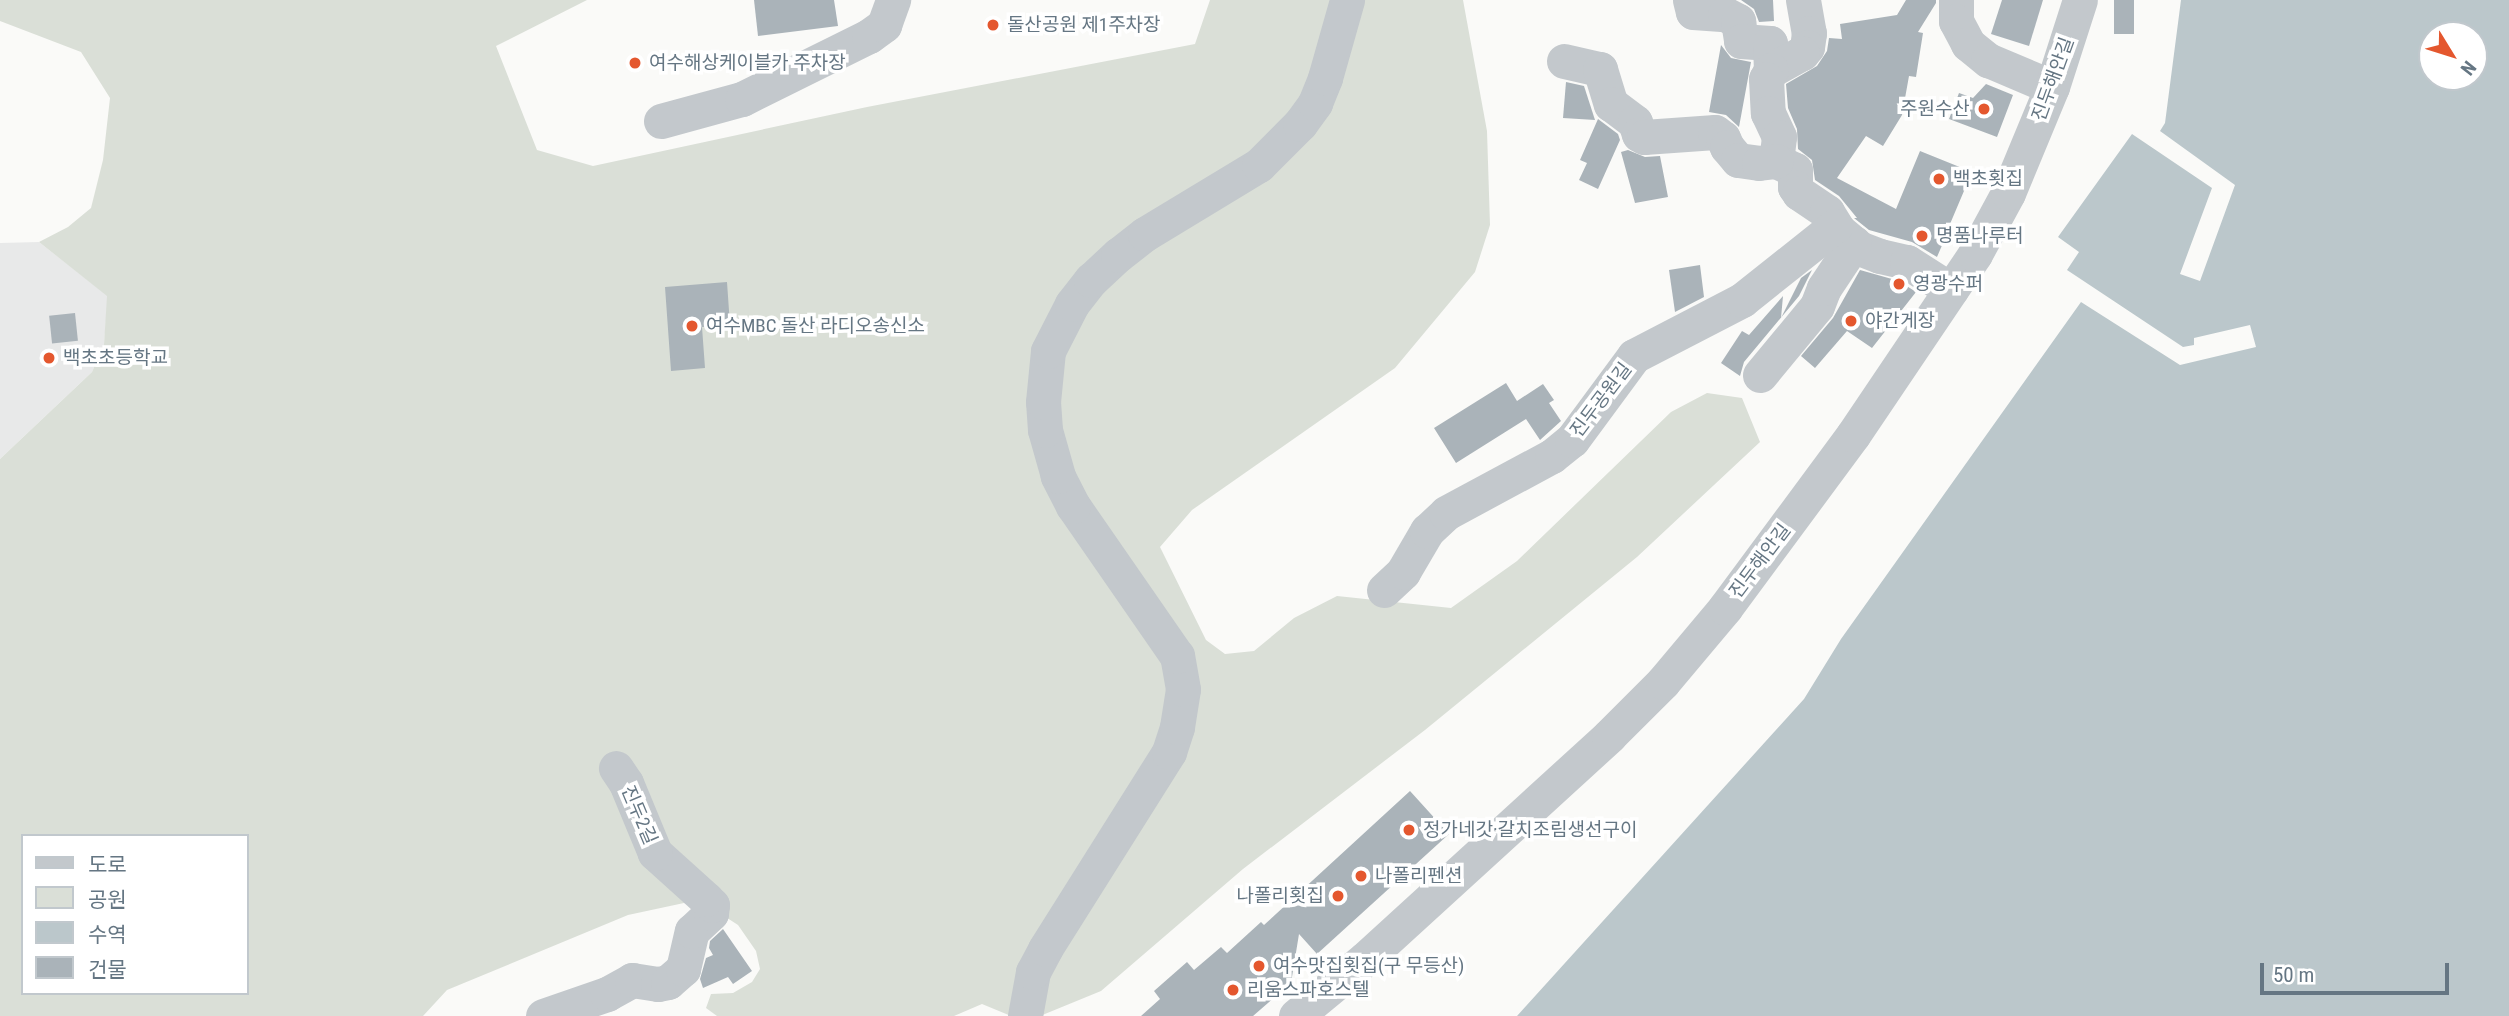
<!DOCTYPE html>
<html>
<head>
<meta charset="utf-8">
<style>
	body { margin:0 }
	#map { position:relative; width:2509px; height:1016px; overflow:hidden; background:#fafaf8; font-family:"Roboto Condensed","Noto Sans KR",sans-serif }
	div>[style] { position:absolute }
	.built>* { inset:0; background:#e8e9e9 }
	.green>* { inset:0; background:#dadfd7 }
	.water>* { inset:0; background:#bbc7cb }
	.building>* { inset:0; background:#aab3b9; transform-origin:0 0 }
	.minor>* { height:35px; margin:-17.5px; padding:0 17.5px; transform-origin:17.5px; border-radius:17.5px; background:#c3c8cc }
	.dots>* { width:19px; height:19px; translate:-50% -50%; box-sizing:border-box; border:4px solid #fff; border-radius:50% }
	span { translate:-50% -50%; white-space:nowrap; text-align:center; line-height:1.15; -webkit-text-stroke:7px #fff; paint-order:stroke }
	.poi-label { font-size:19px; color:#657683 }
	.left { translate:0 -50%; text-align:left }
	.right { translate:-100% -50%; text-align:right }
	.street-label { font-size:19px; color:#657683 }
	.legend { position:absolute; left:21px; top:834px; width:228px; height:161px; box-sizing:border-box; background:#fff; border:2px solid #c1c8cd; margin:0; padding:9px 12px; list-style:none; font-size:21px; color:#657683 }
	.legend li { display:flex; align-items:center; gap:14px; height:35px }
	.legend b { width:35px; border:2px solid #c1c8cd }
	.north { position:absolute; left:2418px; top:21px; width:70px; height:70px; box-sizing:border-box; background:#fff; border:2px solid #c1c8cd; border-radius:50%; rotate:128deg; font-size:19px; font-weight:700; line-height:28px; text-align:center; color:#657683 }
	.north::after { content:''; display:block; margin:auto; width:24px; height:32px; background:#e4572e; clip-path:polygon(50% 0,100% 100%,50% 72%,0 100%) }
	.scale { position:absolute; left:2260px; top:963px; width:189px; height:32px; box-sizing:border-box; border:4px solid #657683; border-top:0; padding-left:9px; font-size:21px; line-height:24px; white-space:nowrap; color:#657683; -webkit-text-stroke:5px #fff; paint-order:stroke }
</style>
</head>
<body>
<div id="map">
	<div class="built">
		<i style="clip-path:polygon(39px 242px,108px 296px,104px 344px,92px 372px,0 459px,0 243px)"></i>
	</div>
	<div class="green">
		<i style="clip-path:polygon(evenodd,0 0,587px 0,496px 46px,537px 150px,593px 166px,867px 107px,1195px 44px,1210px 0,1463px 0,1487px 131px,1490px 225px,1475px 272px,1395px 368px,1192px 510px,1160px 547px,1206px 640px,1225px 654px,1254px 651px,1294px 618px,1337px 596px,1451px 608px,1517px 561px,1671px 412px,1707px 393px,1742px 398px,1760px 442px,1637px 557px,1425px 730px,1243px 869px,1101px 991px,1040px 1016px,1011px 1016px,982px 1004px,954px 1016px,717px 1016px,706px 1008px,711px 994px,733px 993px,752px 982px,760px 969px,756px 951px,738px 925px,718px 912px,684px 903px,628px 915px,447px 990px,423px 1016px,0 1016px,0 459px,92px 372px,104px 344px,107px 296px,39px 242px,68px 227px,91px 208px,103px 160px,110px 98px,81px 52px,0 21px,0 0,23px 836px,247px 836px,247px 993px,23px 993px,23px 836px)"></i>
	</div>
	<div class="water">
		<i style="clip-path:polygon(evenodd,2181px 0,2509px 0,2509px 1016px,1517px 1016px,1804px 699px,1841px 639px,2081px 302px,2180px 365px,2256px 347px,2250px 325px,2194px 338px,2194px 345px,2183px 347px,2067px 270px,2079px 252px,2058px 237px,2132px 134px,2212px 188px,2180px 274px,2200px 281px,2235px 185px,2160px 131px,2165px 123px,2181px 0,2432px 35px,2474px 35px,2474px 77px,2432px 77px,2432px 35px)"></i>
	</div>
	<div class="building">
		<i style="clip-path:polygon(754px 0,834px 0,838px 26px,758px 36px)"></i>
		<i style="clip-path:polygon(1741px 0,1773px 0,1774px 21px,1759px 22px,1754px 9px)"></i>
		<i style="clip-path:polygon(1906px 0,1936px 0,1936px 3px,1918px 32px,1923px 33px,1916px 77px,1909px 76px,1902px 115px,1883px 146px,1866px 136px,1837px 178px,1896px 209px,1920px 151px,1972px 172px,1950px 224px,1956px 226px,1948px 245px,1943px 243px,1937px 257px,1912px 242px,1869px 230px,1854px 218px,1857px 218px,1839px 196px,1815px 180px,1812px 160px,1798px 149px,1797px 129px,1788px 108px,1786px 84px,1817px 66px,1827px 51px,1829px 38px,1842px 39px,1840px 24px,1897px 15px)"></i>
		<i style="clip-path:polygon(2002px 0,2043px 0,2029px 46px,1991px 34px)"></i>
		<i style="left:2114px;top:0;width:20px;height:34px"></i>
		<i style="clip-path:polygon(1721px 45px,1731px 58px,1751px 62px,1739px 127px,1726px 115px,1709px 112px)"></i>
		<i style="clip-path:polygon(1566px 82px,1584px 86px,1595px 120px,1563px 118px)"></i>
		<i style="clip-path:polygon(1986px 84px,2013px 95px,1997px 137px,1949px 119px,1959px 93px,1973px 98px)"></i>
		<i style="clip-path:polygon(1598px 119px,1618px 134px,1620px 140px,1598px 189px,1579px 180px,1587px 163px,1580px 160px)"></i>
		<i style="clip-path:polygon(1628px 150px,1645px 157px,1660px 156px,1668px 197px,1635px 203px,1621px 152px)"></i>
		<i style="clip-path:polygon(1700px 265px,1704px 297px,1675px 312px,1669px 270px)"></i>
		<i style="clip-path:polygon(1812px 270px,1799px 296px,1744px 362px,1740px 376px,1721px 363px,1742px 331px,1749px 335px,1783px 296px,1781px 318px,1801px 278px)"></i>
		<i style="clip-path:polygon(1860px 270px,1899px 281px,1916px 292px,1872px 348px,1847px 331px,1815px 368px,1801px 356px,1833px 318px)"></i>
		<i style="clip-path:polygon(727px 282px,730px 325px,702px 327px,705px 368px,671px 371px,665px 287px)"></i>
		<i style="left:75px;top:313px;width:28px;height:26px;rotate:84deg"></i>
		<i style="clip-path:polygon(1506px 383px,1517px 401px,1543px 384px,1554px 400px,1549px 403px,1561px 421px,1540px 440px,1526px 419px,1456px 463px,1434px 428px)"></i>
		<i style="clip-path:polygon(1410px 791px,1449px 834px,1317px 954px,1299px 934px,1291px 983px,1253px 1016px,1141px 1016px,1160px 999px,1154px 991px,1187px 962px,1194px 970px,1221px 947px,1227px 953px,1261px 922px,1264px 925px)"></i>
		<i style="clip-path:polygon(723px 929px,752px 971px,733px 984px,728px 977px,703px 988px,700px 979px,706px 958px,713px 955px,709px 948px,710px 941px)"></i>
	</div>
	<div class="minor">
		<i style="left:1690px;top:0;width:12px;rotate:76deg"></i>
		<i style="left:1693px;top:12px;width:32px;rotate:4deg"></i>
		<i style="left:1725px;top:14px;width:15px;rotate:28deg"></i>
		<i style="left:1738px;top:21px;width:20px;rotate:81deg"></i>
		<i style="left:1741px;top:41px;width:29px;rotate:4deg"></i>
		<i style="left:1770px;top:43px;width:27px;rotate:88deg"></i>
		<i style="left:1803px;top:0;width:34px;rotate:80deg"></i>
		<i style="left:1809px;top:33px;width:14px;rotate:98deg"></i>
		<i style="left:1807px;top:47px;width:8px;rotate:130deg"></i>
		<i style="left:1802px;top:53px;width:35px;rotate:151deg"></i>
		<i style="left:1771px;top:70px;width:10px;rotate:119deg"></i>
		<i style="left:1766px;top:79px;width:34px;rotate:87deg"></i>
		<i style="left:1768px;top:113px;width:26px;rotate:65deg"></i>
		<i style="left:1779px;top:137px;width:24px;rotate:97deg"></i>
		<i style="left:1776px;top:161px;width:21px;rotate:25deg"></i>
		<i style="left:1795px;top:170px;width:17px;rotate:90deg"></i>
		<i style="left:1795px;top:187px;width:7px;rotate:56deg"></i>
		<i style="left:1799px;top:193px;width:34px;rotate:34deg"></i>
		<i style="left:1827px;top:212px;width:22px;rotate:58deg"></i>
		<i style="left:1839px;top:231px;width:26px;rotate:40deg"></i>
		<i style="left:1859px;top:248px;width:22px;rotate:21deg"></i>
		<i style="left:1880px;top:256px;width:28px;rotate:13deg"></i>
		<i style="left:1907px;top:262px;width:52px;rotate:32.5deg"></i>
		<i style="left:1956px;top:0;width:21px;rotate:90deg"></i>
		<i style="left:1956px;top:21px;width:26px;rotate:62deg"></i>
		<i style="left:1968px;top:44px;width:26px;rotate:39deg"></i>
		<i style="left:1988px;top:60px;width:69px;rotate:22.9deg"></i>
		<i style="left:1564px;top:61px;width:37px;rotate:13deg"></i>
		<i style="left:1600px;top:69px;width:37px;rotate:73deg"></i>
		<i style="left:1611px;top:104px;width:30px;rotate:37deg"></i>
		<i style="left:1635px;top:122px;width:13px;rotate:72deg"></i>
		<i style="left:1639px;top:134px;width:6px;rotate:31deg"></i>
		<i style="left:1644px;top:137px;width:71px;rotate:-4deg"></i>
		<i style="left:1715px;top:132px;width:10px;rotate:37deg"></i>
		<i style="left:1723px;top:138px;width:10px;rotate:66deg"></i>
		<i style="left:1727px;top:147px;width:17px;rotate:50deg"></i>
		<i style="left:1738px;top:160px;width:21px;rotate:8deg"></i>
		<i style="left:1759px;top:163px;width:17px;rotate:-7deg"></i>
		<i style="left:661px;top:121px;width:84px;rotate:-15.2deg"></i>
		<i style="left:742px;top:99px;width:142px;rotate:-26.4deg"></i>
		<i style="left:869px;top:36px;width:19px;rotate:-36deg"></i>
		<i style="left:884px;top:25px;width:27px;rotate:-70deg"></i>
		<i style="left:1760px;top:375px;width:89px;rotate:-50.4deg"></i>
		<i style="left:1817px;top:306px;width:19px;rotate:-69deg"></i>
		<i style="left:1824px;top:288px;width:54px;rotate:-56.3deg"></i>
		<i style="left:1384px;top:590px;width:26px;rotate:-43deg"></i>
		<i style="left:1403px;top:572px;width:48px;rotate:-59.7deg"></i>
		<i style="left:1427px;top:531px;width:26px;rotate:-43deg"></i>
		<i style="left:1446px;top:513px;width:120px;rotate:-28.3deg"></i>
		<i style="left:1552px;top:456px;width:26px;rotate:-39deg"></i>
		<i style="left:1572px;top:440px;width:104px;rotate:-53.6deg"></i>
		<i style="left:1634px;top:356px;width:122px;rotate:-27.4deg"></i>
		<i style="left:1742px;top:300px;width:119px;rotate:-38.5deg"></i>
		<i style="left:543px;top:1016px;width:68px;rotate:-19deg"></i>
		<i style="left:607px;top:994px;width:29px;rotate:-29deg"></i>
		<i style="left:632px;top:980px;width:26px;rotate:9deg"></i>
		<i style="left:658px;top:984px;width:10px;rotate:-11deg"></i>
		<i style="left:668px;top:982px;width:20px;rotate:-41deg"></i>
		<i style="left:683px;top:969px;width:39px;rotate:-77deg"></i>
		<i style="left:692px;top:931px;width:26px;rotate:-43deg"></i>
		<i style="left:711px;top:913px;width:8px;rotate:-83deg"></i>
		<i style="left:712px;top:905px;width:8px;rotate:-135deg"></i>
		<i style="left:706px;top:899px;width:69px;rotate:-138deg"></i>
		<i style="left:655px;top:853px;width:76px;rotate:-112.5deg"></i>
		<i style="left:626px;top:783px;width:18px;rotate:-124deg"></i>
		<i style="left:1025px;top:1016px;width:45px;rotate:-79.7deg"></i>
		<i style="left:1033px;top:972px;width:26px;rotate:-62deg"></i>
		<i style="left:1045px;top:949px;width:233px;rotate:-57.8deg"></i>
		<i style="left:1169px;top:752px;width:26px;rotate:-72deg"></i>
		<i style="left:1177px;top:727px;width:38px;rotate:-81deg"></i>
		<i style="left:1183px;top:689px;width:34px;rotate:-100deg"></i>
		<i style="left:1177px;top:656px;width:183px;rotate:-124.7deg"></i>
		<i style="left:1073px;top:506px;width:34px;rotate:-117deg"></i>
		<i style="left:1058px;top:476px;width:48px;rotate:-105.8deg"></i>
		<i style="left:1045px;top:430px;width:28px;rotate:-94deg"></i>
		<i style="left:1043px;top:402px;width:51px;rotate:-84.4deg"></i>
		<i style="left:1048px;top:351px;width:53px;rotate:-62.9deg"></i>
		<i style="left:1072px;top:304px;width:31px;rotate:-52deg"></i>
		<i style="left:1091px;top:280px;width:37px;rotate:-43deg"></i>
		<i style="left:1118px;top:255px;width:34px;rotate:-38deg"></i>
		<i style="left:1145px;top:234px;width:133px;rotate:-31.2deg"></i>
		<i style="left:1259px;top:165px;width:58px;rotate:-45deg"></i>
		<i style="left:1300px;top:124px;width:26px;rotate:-54deg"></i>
		<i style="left:1315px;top:103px;width:27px;rotate:-68deg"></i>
		<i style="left:1325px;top:78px;width:81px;rotate:-74.2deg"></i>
		<i style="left:1296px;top:1016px;width:89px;rotate:-39.6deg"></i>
		<i style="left:1365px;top:959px;width:331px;rotate:-42.4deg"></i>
		<i style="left:1609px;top:736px;width:76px;rotate:-45deg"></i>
		<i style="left:1663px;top:682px;width:97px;rotate:-50deg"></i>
		<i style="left:1725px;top:608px;width:215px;rotate:-53.5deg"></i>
		<i style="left:1853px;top:435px;width:218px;rotate:-56deg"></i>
		<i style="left:1975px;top:254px;width:69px;rotate:-61.6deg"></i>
		<i style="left:2008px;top:193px;width:115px;rotate:-67.5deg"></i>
		<i style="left:2052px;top:87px;width:91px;rotate:-72.2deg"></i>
	</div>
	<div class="dots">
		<i style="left:993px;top:25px;background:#e4572e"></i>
		<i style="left:635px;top:63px;background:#e4572e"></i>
		<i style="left:1984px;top:109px;background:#e4572e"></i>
		<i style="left:1939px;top:179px;background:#e4572e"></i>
		<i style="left:1922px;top:236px;background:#e4572e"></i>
		<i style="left:1899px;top:284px;background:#e4572e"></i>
		<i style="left:1851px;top:321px;background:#e4572e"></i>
		<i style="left:692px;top:326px;background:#e4572e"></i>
		<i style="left:49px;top:358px;background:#e4572e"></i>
		<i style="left:1409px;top:830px;background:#e4572e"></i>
		<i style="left:1361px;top:876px;background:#e4572e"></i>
		<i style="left:1338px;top:896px;background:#e4572e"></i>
		<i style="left:1259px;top:966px;background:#e4572e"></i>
		<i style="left:1233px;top:990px;background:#e4572e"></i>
	</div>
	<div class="poi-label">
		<span class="left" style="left:1007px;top:25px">돌산공원 제1주차장</span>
		<span class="left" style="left:649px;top:63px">여수해상케이블카 주차장</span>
		<span class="right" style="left:1970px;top:109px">주원수산</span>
		<span class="left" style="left:1953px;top:179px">백초횟집</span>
		<span class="left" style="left:1936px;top:236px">명품나루터</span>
		<span class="left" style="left:1913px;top:284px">영광수퍼</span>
		<span class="left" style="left:1865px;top:321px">야간게장</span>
		<span class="left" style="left:706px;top:326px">여수MBC 돌산 라디오송신소</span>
		<span class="left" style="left:63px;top:358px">백초초등학교</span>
		<span class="left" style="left:1423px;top:830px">정가네갓·갈치조림생선구이</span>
		<span class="left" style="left:1375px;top:876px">나폴리펜션</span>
		<span class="right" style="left:1324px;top:896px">나폴리횟집</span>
		<span class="left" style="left:1273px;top:966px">여수맛집횟집(구 무등산)</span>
		<span class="left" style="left:1247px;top:990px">리움스파호스텔</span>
	</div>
	<div class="street-label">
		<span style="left:2053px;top:79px;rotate:-70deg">진두해안길</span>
		<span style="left:1601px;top:400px;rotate:-53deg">진두공원길</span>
		<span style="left:1760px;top:561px;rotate:-53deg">진두해안길</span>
		<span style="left:639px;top:815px;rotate:67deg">진두2길</span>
	</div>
	<ul class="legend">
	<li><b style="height:9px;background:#c3c8cc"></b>도로</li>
	<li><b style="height:19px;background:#dadfd7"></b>공원</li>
	<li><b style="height:19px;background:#bbc7cb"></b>수역</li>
	<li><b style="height:19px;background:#aab3b9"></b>건물</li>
	</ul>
	<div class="north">N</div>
	<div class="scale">50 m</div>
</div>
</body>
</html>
